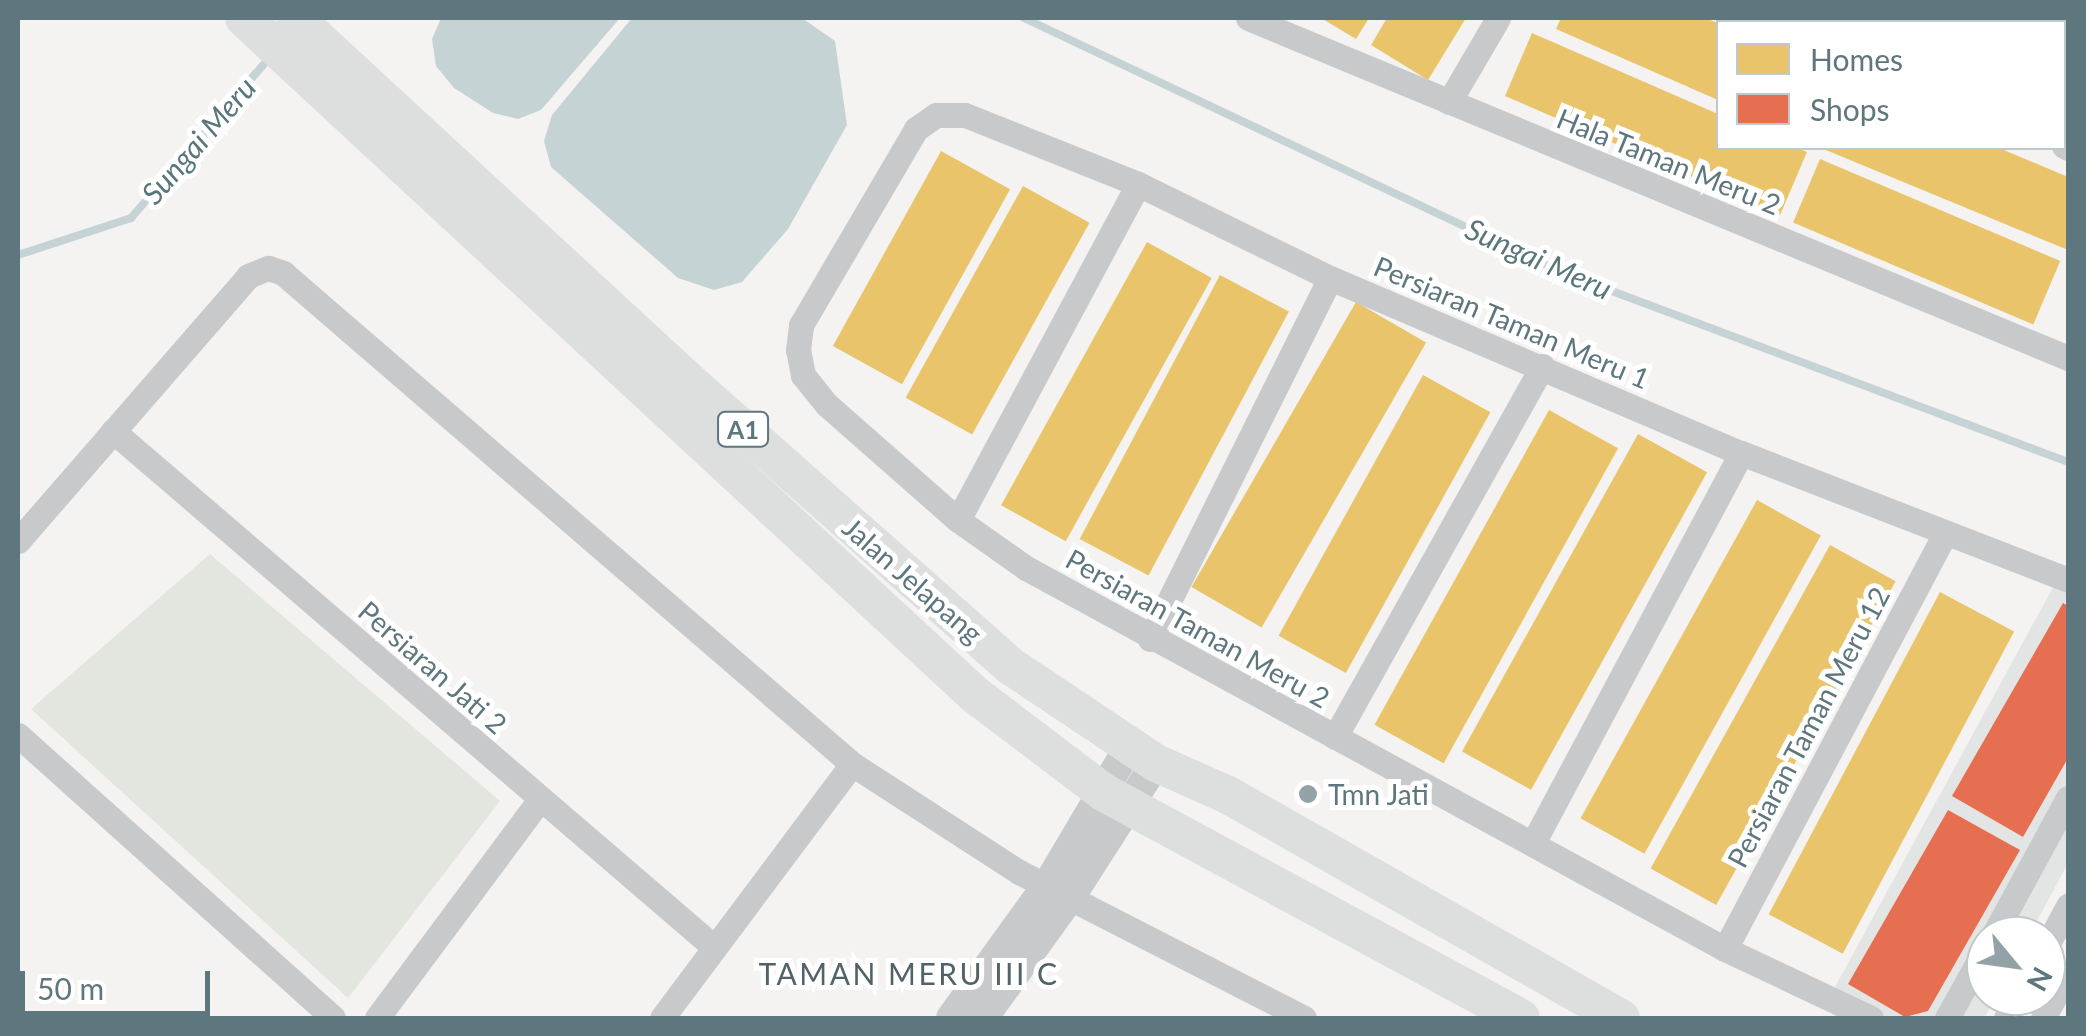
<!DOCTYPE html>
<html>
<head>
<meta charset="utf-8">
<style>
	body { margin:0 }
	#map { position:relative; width:2086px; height:1036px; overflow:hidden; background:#f4f3f2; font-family:Lato,sans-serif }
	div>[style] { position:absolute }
	.built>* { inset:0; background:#e3e5e4 }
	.green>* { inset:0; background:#e3e5df }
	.water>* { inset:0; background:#c6d3d4 }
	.homes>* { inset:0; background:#e9c46a; transform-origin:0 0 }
	.shops>* { inset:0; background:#e76f51 }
	.stream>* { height:8px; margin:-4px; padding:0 4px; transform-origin:4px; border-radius:4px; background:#c6d3d4 }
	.minor>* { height:25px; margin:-12.5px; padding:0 12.5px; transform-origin:12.5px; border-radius:12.5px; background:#c8c9ca }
	.tertiary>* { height:30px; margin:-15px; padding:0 15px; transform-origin:15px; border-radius:15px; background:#c8c9ca }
	.primary>* { height:38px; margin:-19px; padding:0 19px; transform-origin:19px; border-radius:19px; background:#dddfde }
	.dots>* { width:28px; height:28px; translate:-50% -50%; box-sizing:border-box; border:5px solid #fff; border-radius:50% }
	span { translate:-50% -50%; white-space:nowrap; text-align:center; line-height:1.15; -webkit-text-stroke:10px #fff; paint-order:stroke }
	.shield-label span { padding:2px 8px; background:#fff; border:2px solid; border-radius:8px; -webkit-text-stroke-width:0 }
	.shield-label { font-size:25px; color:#5e767e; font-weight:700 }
	.street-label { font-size:28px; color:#5e767e }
	.poi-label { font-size:28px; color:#5e767e }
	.left { translate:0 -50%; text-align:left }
	.water-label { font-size:30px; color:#59777a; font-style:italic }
	.neighbourhood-label { font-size:30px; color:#516268; letter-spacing:2.5px }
	.frame { position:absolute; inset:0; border:20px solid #5e767e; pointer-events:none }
	.legend { position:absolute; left:1716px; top:20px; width:350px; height:130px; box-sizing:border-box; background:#fff; border:2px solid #bfc8cb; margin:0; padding:12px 18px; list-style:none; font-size:30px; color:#5e767e }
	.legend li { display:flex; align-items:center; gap:20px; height:50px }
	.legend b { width:50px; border:2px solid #bfc8cb }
	.north { position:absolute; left:1966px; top:916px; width:100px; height:100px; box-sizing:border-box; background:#fff; border:2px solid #bfc8cb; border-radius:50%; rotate:119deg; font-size:28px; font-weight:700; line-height:40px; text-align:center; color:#5e767e }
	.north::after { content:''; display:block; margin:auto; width:35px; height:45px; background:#92a2a7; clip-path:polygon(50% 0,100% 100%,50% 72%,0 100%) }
	.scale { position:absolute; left:20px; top:971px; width:190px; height:45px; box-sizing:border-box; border:5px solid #5e767e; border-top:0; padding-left:12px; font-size:30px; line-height:35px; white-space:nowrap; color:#5e767e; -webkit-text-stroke:8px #fff; paint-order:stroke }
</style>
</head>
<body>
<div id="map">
	<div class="built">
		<i style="clip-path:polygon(2064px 567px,2068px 568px,2068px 863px,2029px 936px,1986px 936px,1986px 996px,1997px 996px,1984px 1018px,1839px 1018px,1823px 1009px)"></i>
	</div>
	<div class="green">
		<i style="clip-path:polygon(210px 554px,500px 801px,348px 998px,31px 709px)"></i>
	</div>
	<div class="water">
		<i style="clip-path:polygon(441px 18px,620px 18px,541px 110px,518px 119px,493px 113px,454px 88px,436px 66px,432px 39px)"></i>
		<i style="clip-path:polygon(632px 18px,802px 18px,835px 41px,847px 125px,788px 229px,742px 282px,714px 290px,678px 278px,551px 167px,544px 141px,552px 115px)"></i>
	</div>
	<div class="homes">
		<i style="clip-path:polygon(1321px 18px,1369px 18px,1356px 39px)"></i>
		<i style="clip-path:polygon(1387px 18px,1466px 18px,1428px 80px,1371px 45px)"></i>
		<i style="clip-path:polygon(1561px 18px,1705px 18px,1718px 23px,1718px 100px,1556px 29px)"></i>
		<i style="left:2068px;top:18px;width:97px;height:5px;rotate:90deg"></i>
		<i style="clip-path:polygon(1532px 33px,1718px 114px,1718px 148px,1797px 148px,1807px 152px,1780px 215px,1505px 96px)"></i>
		<i style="clip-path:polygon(1821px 148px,1999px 148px,2068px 177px,2068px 250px)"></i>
		<i style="left:941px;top:151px;width:79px;height:223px;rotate:29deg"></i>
		<i style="left:1820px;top:159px;width:261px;height:69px;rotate:23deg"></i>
		<i style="left:1023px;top:186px;width:76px;height:242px;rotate:29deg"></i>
		<i style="left:1147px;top:242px;width:74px;height:301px;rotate:29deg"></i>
		<i style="left:1220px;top:275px;width:78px;height:299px;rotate:28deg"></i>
		<i style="left:1356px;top:302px;width:81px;height:329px;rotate:30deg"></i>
		<i style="left:1423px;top:375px;width:77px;height:298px;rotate:29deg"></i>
		<i style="left:1549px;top:410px;width:79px;height:360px;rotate:29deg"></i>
		<i style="left:1638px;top:434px;width:79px;height:363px;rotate:29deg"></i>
		<i style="left:1757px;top:500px;width:73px;height:364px;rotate:29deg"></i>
		<i style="left:1830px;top:545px;width:75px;height:370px;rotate:29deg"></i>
		<i style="left:1940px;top:592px;width:84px;height:365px;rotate:28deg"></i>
	</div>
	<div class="shops">
		<i style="clip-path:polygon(2063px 603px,2068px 606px,2068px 758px,2023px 837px,1952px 796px)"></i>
		<i style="clip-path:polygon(1948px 810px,2020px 850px,1928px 1011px,1905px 1017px,1848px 984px)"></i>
	</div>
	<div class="stream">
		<i style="left:1024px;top:18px;width:594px;rotate:25.31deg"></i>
		<i style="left:1561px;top:272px;width:541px;rotate:20.54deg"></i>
		<i style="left:18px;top:255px;width:119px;rotate:-18.1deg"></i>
		<i style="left:131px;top:218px;width:211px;rotate:-49.2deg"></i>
	</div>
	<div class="minor">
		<i style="left:1248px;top:18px;width:888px;rotate:22.52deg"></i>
		<i style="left:1762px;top:18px;width:13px;rotate:18deg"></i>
		<i style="left:2033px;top:22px;width:5px;rotate:-53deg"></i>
		<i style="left:1449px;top:102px;width:97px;rotate:-59.7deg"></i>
		<i style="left:2064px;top:146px;width:4px;rotate:27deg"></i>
		<i style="left:113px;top:431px;width:792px;rotate:40.65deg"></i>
		<i style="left:958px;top:520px;width:381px;rotate:-61.8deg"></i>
		<i style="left:18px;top:541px;width:351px;rotate:-49deg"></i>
		<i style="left:248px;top:276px;width:22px;rotate:-22deg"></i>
		<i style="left:268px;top:268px;width:16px;rotate:18deg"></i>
		<i style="left:283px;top:273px;width:752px;rotate:40.79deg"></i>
		<i style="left:852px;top:764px;width:199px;rotate:32.9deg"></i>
		<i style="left:1019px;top:872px;width:320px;rotate:27.1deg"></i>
		<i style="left:1150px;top:639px;width:403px;rotate:-63.5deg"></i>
		<i style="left:18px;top:735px;width:423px;rotate:41.9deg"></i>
		<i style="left:1335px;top:737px;width:425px;rotate:-60.8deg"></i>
		<i style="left:1533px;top:843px;width:442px;rotate:-61.9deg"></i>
		<i style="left:1993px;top:936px;width:157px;rotate:-61.5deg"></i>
		<i style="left:2046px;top:947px;width:47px;rotate:-61.8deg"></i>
		<i style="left:1725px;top:949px;width:471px;rotate:-62.1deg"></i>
		<i style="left:377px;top:1018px;width:273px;rotate:-53.3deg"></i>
		<i style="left:662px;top:1018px;width:317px;rotate:-53.2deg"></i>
		<i style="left:1871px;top:1018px;width:161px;rotate:-154.7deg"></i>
		<i style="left:1725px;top:949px;width:796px;rotate:-151.41deg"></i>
		<i style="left:1026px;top:568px;width:83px;rotate:-144.8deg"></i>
		<i style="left:958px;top:520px;width:174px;rotate:-138.7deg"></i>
		<i style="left:827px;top:405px;width:38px;rotate:-129deg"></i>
		<i style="left:803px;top:375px;width:25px;rotate:-101deg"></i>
		<i style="left:798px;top:350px;width:25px;rotate:-83deg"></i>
		<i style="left:801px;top:325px;width:227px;rotate:-59.6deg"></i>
		<i style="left:916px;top:129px;width:24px;rotate:-35deg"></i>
		<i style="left:936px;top:115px;width:29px"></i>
		<i style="left:965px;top:115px;width:186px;rotate:21.7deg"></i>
		<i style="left:1138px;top:184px;width:214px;rotate:26.1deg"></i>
		<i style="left:1330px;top:278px;width:447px;rotate:23.1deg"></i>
		<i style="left:1741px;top:453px;width:351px;rotate:21.2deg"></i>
		<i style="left:1947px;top:1018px;width:80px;rotate:-60.9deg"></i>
		<i style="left:2006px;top:1018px;width:26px;rotate:-59deg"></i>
		<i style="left:2043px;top:1018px;width:51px;rotate:-60.9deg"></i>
	</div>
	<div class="tertiary">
		<i style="left:951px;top:1018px;width:165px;rotate:-54.1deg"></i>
		<i style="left:1048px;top:884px;width:159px;rotate:-59.4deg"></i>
		<i style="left:983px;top:1018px;width:150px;rotate:-54.2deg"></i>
		<i style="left:1071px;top:896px;width:158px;rotate:-57.4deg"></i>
	</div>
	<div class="primary">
		<i style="left:244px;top:18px;width:995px;rotate:42.8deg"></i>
		<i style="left:974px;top:694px;width:162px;rotate:37.2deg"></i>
		<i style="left:1103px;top:792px;width:475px;rotate:28.4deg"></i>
		<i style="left:295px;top:18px;width:543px;rotate:42.69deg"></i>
		<i style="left:694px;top:386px;width:424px;rotate:41.5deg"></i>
		<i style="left:1012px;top:667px;width:173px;rotate:33.7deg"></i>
		<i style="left:1156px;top:763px;width:79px;rotate:24deg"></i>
		<i style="left:1228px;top:795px;width:452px;rotate:29.6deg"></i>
	</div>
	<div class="dots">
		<i style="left:1308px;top:794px;background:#92a2a7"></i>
	</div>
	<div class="shield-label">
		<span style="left:743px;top:429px">A1</span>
	</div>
	<div class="street-label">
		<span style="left:1669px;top:161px;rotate:22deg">Hala Taman Meru 2</span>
		<span style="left:1512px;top:322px;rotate:23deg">Persiaran Taman Meru 1</span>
		<span style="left:913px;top:580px;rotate:41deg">Jalan Jelapang</span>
		<span style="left:1198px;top:628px;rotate:29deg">Persiaran Taman Meru 2</span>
		<span style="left:433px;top:667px;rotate:41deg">Persiaran Jati 2</span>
		<span style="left:1808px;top:727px;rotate:-62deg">Persiaran Taman Meru 12</span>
	</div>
	<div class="poi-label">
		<span class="left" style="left:1328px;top:794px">Tmn Jati</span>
	</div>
	<div class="water-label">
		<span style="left:198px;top:140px;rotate:-49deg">Sungai Meru</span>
		<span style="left:1539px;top:258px;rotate:24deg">Sungai Meru</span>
	</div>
	<div class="neighbourhood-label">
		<span style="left:909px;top:973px">TAMAN MERU III C</span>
	</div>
	<div class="frame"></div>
	<ul class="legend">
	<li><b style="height:28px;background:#e9c46a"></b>Homes</li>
	<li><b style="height:28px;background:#e76f51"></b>Shops</li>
	</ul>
	<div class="north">N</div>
	<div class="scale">50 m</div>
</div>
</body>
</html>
